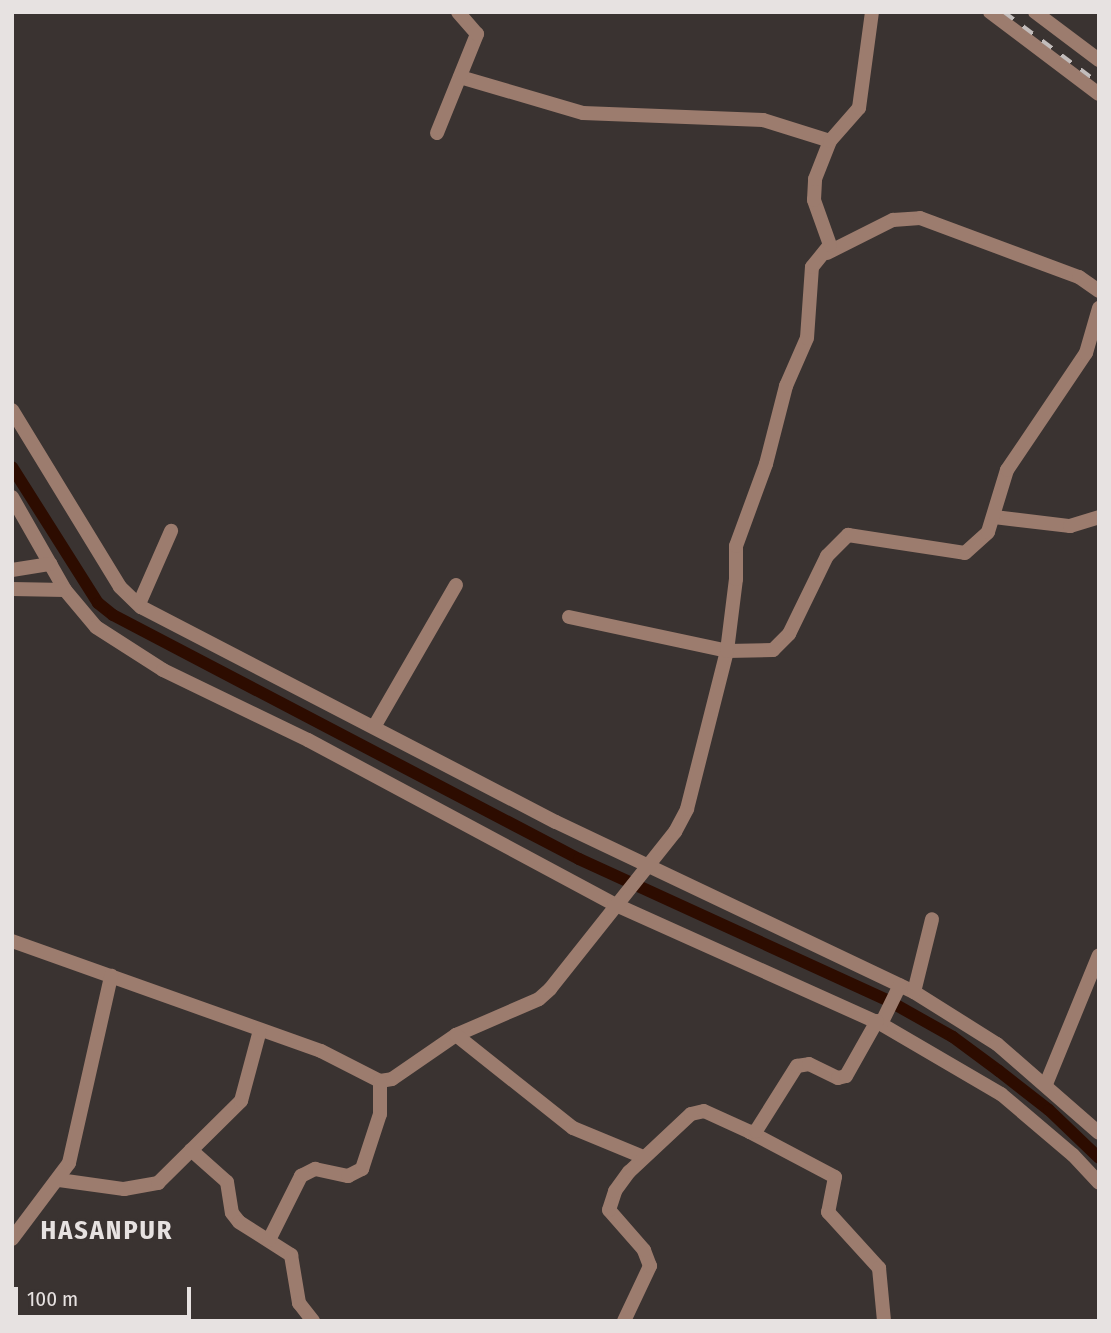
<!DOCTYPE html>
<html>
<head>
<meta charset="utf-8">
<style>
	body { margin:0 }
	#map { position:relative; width:1111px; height:1333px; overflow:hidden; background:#3a3331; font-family:"Fira Sans Condensed",sans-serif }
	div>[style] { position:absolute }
	.canal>* { height:12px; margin:-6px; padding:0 6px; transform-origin:6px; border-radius:6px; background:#2d0c00 }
	.minor>* { height:14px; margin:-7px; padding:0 7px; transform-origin:7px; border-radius:7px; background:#9c7c6e }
	.rail>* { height:3.5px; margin-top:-1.75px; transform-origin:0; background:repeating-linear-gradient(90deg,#c3bdbc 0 12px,transparent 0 24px) }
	span { translate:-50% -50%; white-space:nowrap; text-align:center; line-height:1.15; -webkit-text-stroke:6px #3a3331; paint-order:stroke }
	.district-label { font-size:26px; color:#e7e2e1; font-weight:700; letter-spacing:2px }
	.frame { position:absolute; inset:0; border:14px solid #e7e2e1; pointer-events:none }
	.scale { position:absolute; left:14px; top:1287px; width:177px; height:32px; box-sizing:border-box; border:4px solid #e7e2e1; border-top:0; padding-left:9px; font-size:21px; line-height:24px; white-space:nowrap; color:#e7e2e1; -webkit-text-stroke:5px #3a3331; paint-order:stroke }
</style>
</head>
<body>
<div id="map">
	<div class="canal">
		<i style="left:12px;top:467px;width:161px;rotate:57.7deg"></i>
		<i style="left:98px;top:603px;width:19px;rotate:39deg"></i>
		<i style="left:113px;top:615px;width:526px;rotate:27.64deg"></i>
		<i style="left:579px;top:859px;width:341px;rotate:24.6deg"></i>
		<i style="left:889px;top:1001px;width:73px;rotate:29.4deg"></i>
		<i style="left:953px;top:1037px;width:57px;rotate:36.5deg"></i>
		<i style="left:999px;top:1071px;width:63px;rotate:38deg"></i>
		<i style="left:1049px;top:1110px;width:69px;rotate:43.8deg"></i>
	</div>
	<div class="minor">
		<i style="left:990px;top:12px;width:136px;rotate:37deg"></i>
		<i style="left:1035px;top:12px;width:80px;rotate:36.9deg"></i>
		<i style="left:460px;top:77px;width:128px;rotate:16.3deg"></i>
		<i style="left:583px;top:113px;width:180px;rotate:2.2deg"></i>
		<i style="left:763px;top:120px;width:70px;rotate:17.4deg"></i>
		<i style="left:437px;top:133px;width:107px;rotate:-68deg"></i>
		<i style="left:477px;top:34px;width:29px;rotate:-131deg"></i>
		<i style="left:827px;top:253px;width:74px;rotate:-26.6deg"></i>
		<i style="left:893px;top:220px;width:27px;rotate:-4deg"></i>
		<i style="left:920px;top:218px;width:170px;rotate:20.4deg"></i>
		<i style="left:1079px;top:277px;width:24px;rotate:35deg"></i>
		<i style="left:12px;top:410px;width:207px;rotate:58.6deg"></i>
		<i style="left:120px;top:587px;width:29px;rotate:44deg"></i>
		<i style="left:141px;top:607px;width:467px;rotate:27.4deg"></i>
		<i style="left:556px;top:822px;width:396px;rotate:25.4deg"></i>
		<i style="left:914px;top:992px;width:98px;rotate:32.1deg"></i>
		<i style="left:997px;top:1044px;width:135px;rotate:41.1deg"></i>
		<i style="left:12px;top:497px;width:107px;rotate:60.3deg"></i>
		<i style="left:65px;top:590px;width:48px;rotate:50deg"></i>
		<i style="left:96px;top:627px;width:80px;rotate:32.7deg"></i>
		<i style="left:163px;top:670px;width:161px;rotate:25.8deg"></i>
		<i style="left:308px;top:740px;width:347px;rotate:28.2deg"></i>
		<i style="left:614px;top:904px;width:293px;rotate:24.2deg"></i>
		<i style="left:881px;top:1024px;width:139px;rotate:30.3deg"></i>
		<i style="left:1001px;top:1094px;width:94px;rotate:40.3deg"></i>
		<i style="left:1073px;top:1155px;width:38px;rotate:47deg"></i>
		<i style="left:994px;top:517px;width:77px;rotate:6.8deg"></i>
		<i style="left:1070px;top:526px;width:30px;rotate:-17deg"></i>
		<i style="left:12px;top:570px;width:39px;rotate:-9deg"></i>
		<i style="left:12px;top:589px;width:53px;rotate:1.1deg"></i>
		<i style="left:139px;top:604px;width:80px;rotate:-66.3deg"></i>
		<i style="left:569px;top:617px;width:162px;rotate:12.1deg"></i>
		<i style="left:727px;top:651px;width:46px;rotate:-1.2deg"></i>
		<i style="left:773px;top:650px;width:23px;rotate:-45deg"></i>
		<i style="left:789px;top:634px;width:87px;rotate:-64deg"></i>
		<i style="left:827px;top:556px;width:30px;rotate:-45deg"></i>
		<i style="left:848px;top:535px;width:118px;rotate:8.7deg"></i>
		<i style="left:965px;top:553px;width:31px;rotate:-42deg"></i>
		<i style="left:988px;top:532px;width:65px;rotate:-73deg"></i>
		<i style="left:1007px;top:470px;width:141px;rotate:-56deg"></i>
		<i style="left:1086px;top:353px;width:47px;rotate:-73.9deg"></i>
		<i style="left:374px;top:727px;width:164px;rotate:-60deg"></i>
		<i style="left:12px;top:941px;width:328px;rotate:19.6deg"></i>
		<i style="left:321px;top:1051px;width:66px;rotate:27deg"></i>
		<i style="left:380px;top:1081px;width:12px;rotate:-9deg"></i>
		<i style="left:392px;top:1079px;width:78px;rotate:-34.5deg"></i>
		<i style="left:456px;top:1035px;width:90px;rotate:-23.4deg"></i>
		<i style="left:539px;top:999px;width:15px;rotate:-42deg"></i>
		<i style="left:550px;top:989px;width:201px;rotate:-51.5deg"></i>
		<i style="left:675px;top:832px;width:26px;rotate:-62deg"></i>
		<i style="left:687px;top:809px;width:163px;rotate:-75.8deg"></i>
		<i style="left:727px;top:651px;width:73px;rotate:-82.9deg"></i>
		<i style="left:736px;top:579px;width:33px;rotate:-90deg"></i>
		<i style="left:736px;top:546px;width:87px;rotate:-69.9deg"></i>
		<i style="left:766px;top:464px;width:81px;rotate:-75.6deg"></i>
		<i style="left:786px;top:386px;width:52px;rotate:-66.4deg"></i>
		<i style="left:807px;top:338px;width:71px;rotate:-86deg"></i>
		<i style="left:812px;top:267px;width:28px;rotate:-51deg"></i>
		<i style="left:830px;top:245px;width:48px;rotate:-109.6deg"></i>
		<i style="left:814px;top:200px;width:21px;rotate:-87deg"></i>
		<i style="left:815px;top:179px;width:41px;rotate:-68.5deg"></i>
		<i style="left:830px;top:141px;width:44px;rotate:-48.7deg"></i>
		<i style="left:859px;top:108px;width:97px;rotate:-82.3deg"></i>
		<i style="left:914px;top:992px;width:75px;rotate:-76.1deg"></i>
		<i style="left:881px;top:1024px;width:43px;rotate:-64deg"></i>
		<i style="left:456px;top:1035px;width:149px;rotate:38.5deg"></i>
		<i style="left:573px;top:1128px;width:76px;rotate:22.5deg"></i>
		<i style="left:1046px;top:1084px;width:139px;rotate:-67.7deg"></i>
		<i style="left:750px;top:1132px;width:96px;rotate:27.9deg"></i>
		<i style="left:835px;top:1177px;width:36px;rotate:101deg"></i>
		<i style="left:828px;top:1212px;width:76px;rotate:47.7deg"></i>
		<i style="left:879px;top:1268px;width:53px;rotate:84.6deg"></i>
		<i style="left:191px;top:1150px;width:48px;rotate:41.6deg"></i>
		<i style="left:227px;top:1182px;width:31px;rotate:81deg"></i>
		<i style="left:232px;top:1213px;width:11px;rotate:52deg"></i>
		<i style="left:239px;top:1222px;width:62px;rotate:32.4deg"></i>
		<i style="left:291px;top:1255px;width:49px;rotate:80.5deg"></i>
		<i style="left:299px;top:1303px;width:23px;rotate:52deg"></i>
		<i style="left:59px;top:1180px;width:66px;rotate:7.9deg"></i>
		<i style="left:124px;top:1189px;width:35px;rotate:-10deg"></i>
		<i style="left:158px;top:1183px;width:117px;rotate:-44.7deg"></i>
		<i style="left:241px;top:1101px;width:73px;rotate:-75deg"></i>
		<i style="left:12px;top:1239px;width:95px;rotate:-53.1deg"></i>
		<i style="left:69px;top:1163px;width:192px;rotate:-77.3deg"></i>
		<i style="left:269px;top:1240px;width:72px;rotate:-63.4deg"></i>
		<i style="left:301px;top:1176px;width:16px;rotate:-27deg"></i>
		<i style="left:315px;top:1169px;width:34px;rotate:12deg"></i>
		<i style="left:348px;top:1176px;width:16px;rotate:-27deg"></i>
		<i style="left:362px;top:1169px;width:58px;rotate:-71.9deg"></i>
		<i style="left:380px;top:1114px;width:33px;rotate:-90deg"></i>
		<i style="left:624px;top:1321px;width:61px;rotate:-64.7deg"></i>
		<i style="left:650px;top:1266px;width:17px;rotate:-111deg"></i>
		<i style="left:644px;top:1250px;width:53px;rotate:-131.2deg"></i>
		<i style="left:609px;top:1210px;width:20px;rotate:-72deg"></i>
		<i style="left:615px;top:1191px;width:24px;rotate:-54deg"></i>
		<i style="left:629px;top:1172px;width:85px;rotate:-43.1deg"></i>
		<i style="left:691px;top:1114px;width:13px;rotate:-13deg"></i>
		<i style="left:704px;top:1111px;width:51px;rotate:24.5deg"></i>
		<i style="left:750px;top:1132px;width:6px;rotate:-9deg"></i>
		<i style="left:756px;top:1131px;width:77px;rotate:-57.8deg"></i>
		<i style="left:797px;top:1066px;width:12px;rotate:-9deg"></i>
		<i style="left:809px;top:1064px;width:32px;rotate:26deg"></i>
		<i style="left:838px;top:1078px;width:8px;rotate:-14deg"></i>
		<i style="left:846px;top:1076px;width:63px;rotate:-60.6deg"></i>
	</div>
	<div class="rail">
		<i style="left:1004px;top:12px;width:119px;rotate:36.8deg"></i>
	</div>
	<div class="district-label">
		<span style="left:107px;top:1231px">HASANPUR</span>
	</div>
	<div class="frame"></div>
	<div class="scale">100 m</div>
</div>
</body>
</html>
